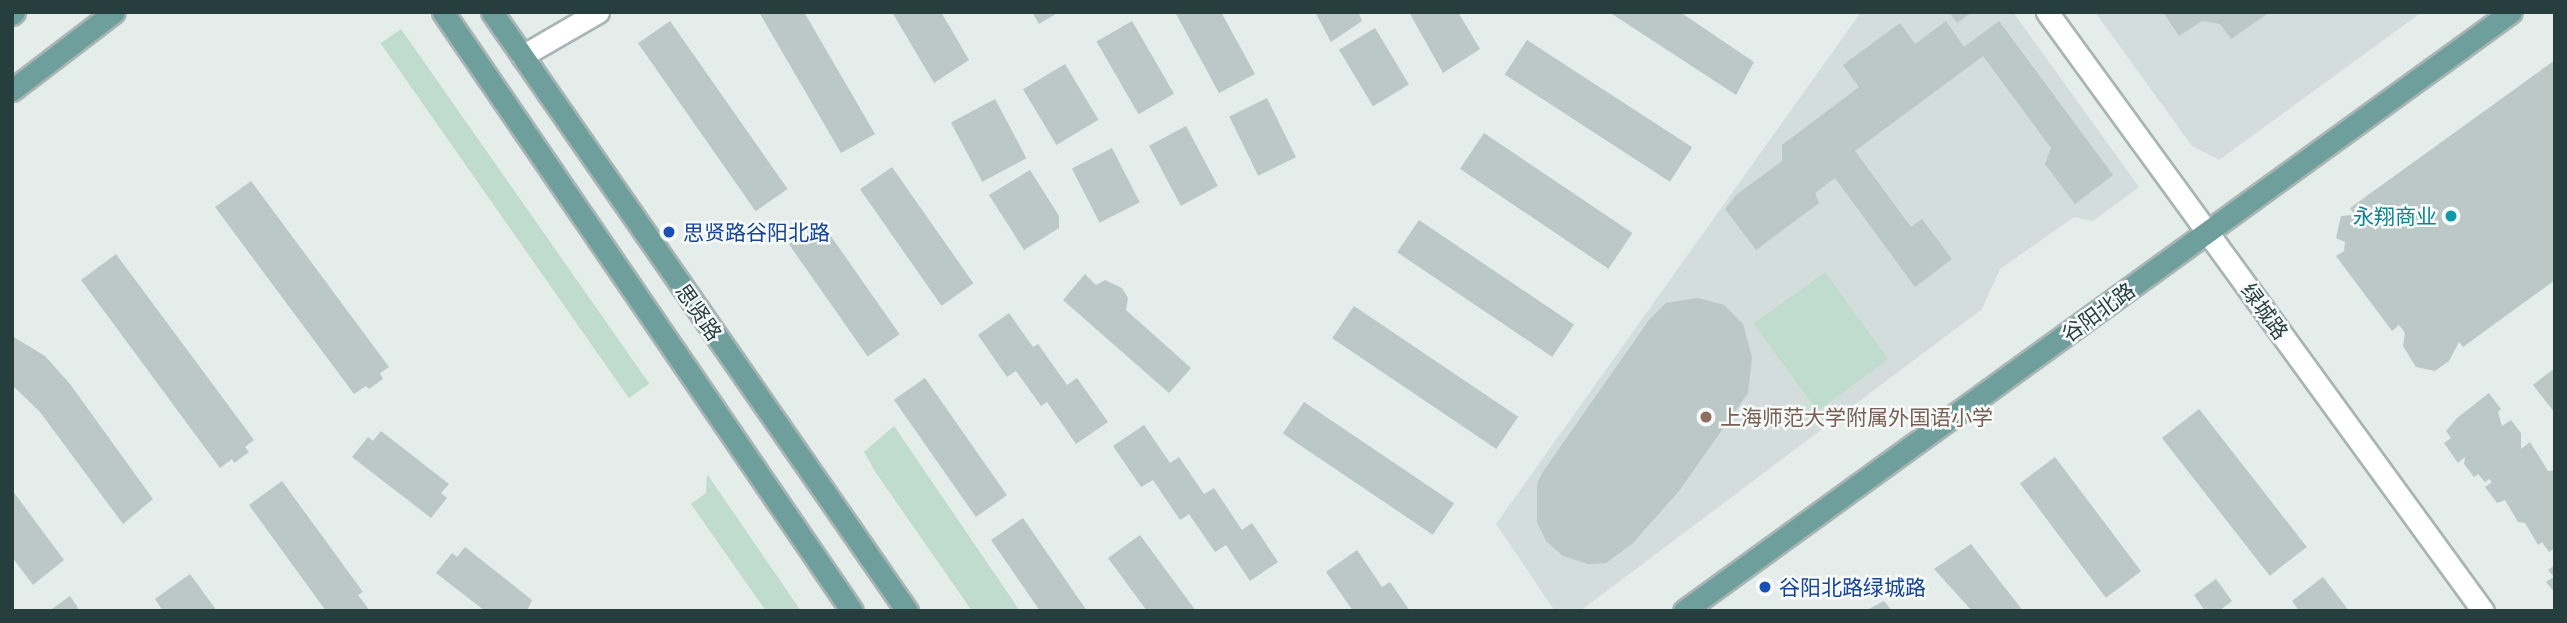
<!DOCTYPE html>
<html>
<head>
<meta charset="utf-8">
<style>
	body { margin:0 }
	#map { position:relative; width:2567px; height:623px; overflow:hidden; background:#e5edeb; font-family:Ubuntu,"Noto Sans SC",sans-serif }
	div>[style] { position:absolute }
	.built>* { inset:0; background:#d3dddb }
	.green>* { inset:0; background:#c0dcce; transform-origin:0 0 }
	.building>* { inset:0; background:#bbc8c5; transform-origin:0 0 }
	.roads { filter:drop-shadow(2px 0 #a8b5b3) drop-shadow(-2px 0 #a8b5b3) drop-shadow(0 2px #a8b5b3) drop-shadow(0 -2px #a8b5b3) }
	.minor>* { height:21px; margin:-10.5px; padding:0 10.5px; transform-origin:10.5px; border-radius:10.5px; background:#fff }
	.major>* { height:21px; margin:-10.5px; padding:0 10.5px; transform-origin:10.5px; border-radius:10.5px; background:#6e9f9d }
	.dots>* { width:19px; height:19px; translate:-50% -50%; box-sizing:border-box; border:4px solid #f6faf9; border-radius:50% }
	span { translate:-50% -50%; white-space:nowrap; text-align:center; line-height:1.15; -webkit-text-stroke:5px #f6faf9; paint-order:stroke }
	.culture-label { font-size:21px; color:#0d838f }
	.right { translate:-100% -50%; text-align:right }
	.transit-label { font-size:21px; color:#164399 }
	.left { translate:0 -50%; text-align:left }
	.street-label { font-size:21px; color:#263e3d }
	.education-label { font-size:21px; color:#785e54 }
	.frame { position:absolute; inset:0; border:14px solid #263e3d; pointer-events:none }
</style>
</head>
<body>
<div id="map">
	<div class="built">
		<i style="clip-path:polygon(1861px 12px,2013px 12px,2139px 187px,2093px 221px,2074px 217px,2000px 269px,1982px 309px,1580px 611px,1555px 611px,1496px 524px)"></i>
		<i style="clip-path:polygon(2095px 12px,2422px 12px,2219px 160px,2192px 146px)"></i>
	</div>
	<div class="green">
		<i style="left:401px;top:29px;width:433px;height:25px;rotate:55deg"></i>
		<i style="left:1825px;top:272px;width:108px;height:88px;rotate:54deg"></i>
		<i style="clip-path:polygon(894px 426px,1020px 611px,972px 611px,876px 473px,864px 452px)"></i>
		<i style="clip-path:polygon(707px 474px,801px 611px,766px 611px,691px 504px,706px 493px)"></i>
	</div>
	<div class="building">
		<i style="clip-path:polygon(759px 12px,804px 12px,875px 134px,841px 153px)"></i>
		<i style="clip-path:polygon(892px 12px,941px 12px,969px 60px,934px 83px)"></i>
		<i style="clip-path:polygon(1032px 12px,1059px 12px,1039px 24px)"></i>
		<i style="clip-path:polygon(1175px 12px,1221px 12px,1255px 74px,1219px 93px)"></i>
		<i style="clip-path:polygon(1315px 12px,1358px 12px,1362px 21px,1331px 42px)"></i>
		<i style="clip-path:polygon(1409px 12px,1458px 12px,1480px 49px,1443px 73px)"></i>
		<i style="clip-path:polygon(1609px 12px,1680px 12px,1754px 62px,1736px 95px)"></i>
		<i style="clip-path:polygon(1949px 12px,1972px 12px,1957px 23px)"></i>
		<i style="clip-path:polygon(2163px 12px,2270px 12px,2231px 39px,2220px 24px,2202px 21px,2179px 36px)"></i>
		<i style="left:670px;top:21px;width:205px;height:39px;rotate:55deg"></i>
		<i style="left:1132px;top:21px;width:84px;height:41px;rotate:60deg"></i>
		<i style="clip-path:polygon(1946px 21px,1964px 47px,1999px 21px,2113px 175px,2075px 204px,2045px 164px,2051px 148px,1983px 56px,1855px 151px,1911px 227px,1922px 219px,1952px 259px,1915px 287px,1835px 178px,1815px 193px,1819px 203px,1756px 250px,1725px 209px,1736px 195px,1782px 161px,1782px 145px,1859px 87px,1843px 65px,1900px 23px,1915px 44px)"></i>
		<i style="left:1375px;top:28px;width:66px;height:42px;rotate:59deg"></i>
		<i style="left:1527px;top:40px;width:197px;height:41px;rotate:33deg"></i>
		<i style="clip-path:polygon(2555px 60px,2555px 280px,2463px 347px,2459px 342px,2449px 361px,2435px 371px,2416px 367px,2403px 346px,2405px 333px,2399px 325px,2392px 331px,2336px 256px,2344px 251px,2345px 242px,2336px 238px,2341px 216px,2354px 215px,2350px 208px)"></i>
		<i style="left:1065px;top:64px;width:65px;height:49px;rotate:59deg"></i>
		<i style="left:1267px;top:98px;width:66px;height:42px;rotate:64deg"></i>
		<i style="left:995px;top:99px;width:67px;height:50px;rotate:62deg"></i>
		<i style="left:1186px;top:126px;width:68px;height:42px;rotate:62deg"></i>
		<i style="left:1484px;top:133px;width:179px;height:43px;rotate:34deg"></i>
		<i style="left:1112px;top:148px;width:61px;height:45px;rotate:63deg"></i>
		<i style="left:892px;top:167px;width:142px;height:39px;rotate:55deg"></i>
		<i style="clip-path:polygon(1030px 170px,1059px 216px,1059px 228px,1024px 250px,989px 195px)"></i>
		<i style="clip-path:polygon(251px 181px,389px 367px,380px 373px,383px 379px,369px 389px,366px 386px,354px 394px,215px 207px)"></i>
		<i style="left:1419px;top:220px;width:187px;height:39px;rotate:34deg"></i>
		<i style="left:821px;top:222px;width:137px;height:39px;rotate:55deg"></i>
		<i style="clip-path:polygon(116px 254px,254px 440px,245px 447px,249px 452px,234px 463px,232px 459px,220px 468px,81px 280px)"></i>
		<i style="clip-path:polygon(1085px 274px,1096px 285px,1105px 280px,1122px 288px,1128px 298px,1126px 310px,1191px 368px,1169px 393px,1063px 300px)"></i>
		<i style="clip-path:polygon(1698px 298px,1724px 305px,1743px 324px,1752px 357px,1748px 393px,1679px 491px,1633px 543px,1606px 563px,1589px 564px,1563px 556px,1546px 541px,1537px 522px,1537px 484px,1542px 473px,1649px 320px,1666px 303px)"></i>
		<i style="left:1354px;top:306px;width:198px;height:39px;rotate:34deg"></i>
		<i style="clip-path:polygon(1009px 313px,1033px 347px,1038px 344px,1067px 385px,1077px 378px,1108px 422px,1076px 444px,1047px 402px,1041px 406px,1016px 371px,1007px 377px,978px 335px)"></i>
		<i style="clip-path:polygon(12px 336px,45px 356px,70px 384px,153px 499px,123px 524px,40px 412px,12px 385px)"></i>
		<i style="clip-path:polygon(2555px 368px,2555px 413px,2533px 385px)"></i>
		<i style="left:925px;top:378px;width:143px;height:38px;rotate:55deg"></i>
		<i style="clip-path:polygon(2489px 393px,2501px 409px,2498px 412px,2502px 426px,2511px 420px,2521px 433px,2521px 449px,2530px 442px,2548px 471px,2555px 470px,2555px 548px,2549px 552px,2542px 542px,2538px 545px,2525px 523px,2518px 522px,2505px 500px,2497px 503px,2485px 487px,2492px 482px,2489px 479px,2485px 482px,2478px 474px,2474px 477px,2464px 464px,2465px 457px,2458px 463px,2444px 443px,2451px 438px,2446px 431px,2457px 418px)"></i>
		<i style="left:1304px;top:402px;width:181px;height:38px;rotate:34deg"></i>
		<i style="left:2199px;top:409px;width:175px;height:47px;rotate:52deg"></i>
		<i style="clip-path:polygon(1144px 425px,1170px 463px,1179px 457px,1204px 494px,1214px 488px,1242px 530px,1252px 523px,1278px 562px,1250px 581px,1226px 545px,1215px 552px,1189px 514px,1180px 520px,1153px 480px,1141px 487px,1113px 446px)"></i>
		<i style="clip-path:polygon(381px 431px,449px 484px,441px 493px,447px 498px,431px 518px,352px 457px,368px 437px,373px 441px)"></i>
		<i style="left:2055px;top:457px;width:143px;height:44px;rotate:53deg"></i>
		<i style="clip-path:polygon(282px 481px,363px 592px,358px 595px,370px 611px,326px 611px,249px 505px)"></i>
		<i style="clip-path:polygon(12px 490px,64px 560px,33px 585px,12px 557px)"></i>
		<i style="clip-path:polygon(1023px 518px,1087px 611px,1040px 611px,991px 540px)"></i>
		<i style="clip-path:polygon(1140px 535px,1196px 611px,1147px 611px,1108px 558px)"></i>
		<i style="clip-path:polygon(1971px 544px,2023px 611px,1972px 611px,1934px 569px)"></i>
		<i style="clip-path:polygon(465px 547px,532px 600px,527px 611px,485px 611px,436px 573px,452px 553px,457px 557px)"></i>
		<i style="clip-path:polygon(1357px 550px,1382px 587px,1390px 582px,1410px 611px,1353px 611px,1326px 572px)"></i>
		<i style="clip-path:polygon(2555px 565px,2555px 593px,2546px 582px,2554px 577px,2548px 570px)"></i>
		<i style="clip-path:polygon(190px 574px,217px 611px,163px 611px,155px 599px)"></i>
		<i style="clip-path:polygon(2323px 577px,2349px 611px,2299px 611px,2292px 601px)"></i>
		<i style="clip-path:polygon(2216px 579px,2232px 601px,2219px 611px,2205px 611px,2194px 595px)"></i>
		<i style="clip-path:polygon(70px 596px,80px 611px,49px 611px)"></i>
		<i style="clip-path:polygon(1884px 601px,1892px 611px,1865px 611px)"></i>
	</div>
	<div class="roads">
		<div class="minor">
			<i style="left:2047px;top:12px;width:741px;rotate:53.95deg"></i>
			<i style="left:522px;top:56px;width:88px;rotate:-30.1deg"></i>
		</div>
		<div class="major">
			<i style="left:443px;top:12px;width:725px;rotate:55.67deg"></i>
			<i style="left:492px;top:12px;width:729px;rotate:55.28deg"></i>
			<i style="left:12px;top:14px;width:3px;rotate:-45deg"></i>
			<i style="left:12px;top:90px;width:128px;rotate:-37.4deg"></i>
			<i style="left:1684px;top:611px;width:1021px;rotate:-35.92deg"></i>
		</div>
	</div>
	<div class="dots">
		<i style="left:2451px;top:216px;background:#0f9aa8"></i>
		<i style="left:669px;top:232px;background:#1a4fb4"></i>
		<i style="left:1706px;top:417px;background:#8d6e63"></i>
		<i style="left:1765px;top:587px;background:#1a4fb4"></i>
	</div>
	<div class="culture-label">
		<span class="right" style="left:2437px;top:216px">永翔商业</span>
	</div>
	<div class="transit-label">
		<span class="left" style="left:683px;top:232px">思贤路谷阳北路</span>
		<span class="left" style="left:1779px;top:587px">谷阳北路绿城路</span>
	</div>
	<div class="street-label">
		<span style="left:2265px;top:311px;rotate:54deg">绿城路</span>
		<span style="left:699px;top:312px;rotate:55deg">思贤路</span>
		<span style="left:2098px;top:312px;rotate:-36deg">谷阳北路</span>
	</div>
	<div class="education-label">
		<span class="left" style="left:1720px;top:417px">上海师范大学附属外国语小学</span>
	</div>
	<div class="frame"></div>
</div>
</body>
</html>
